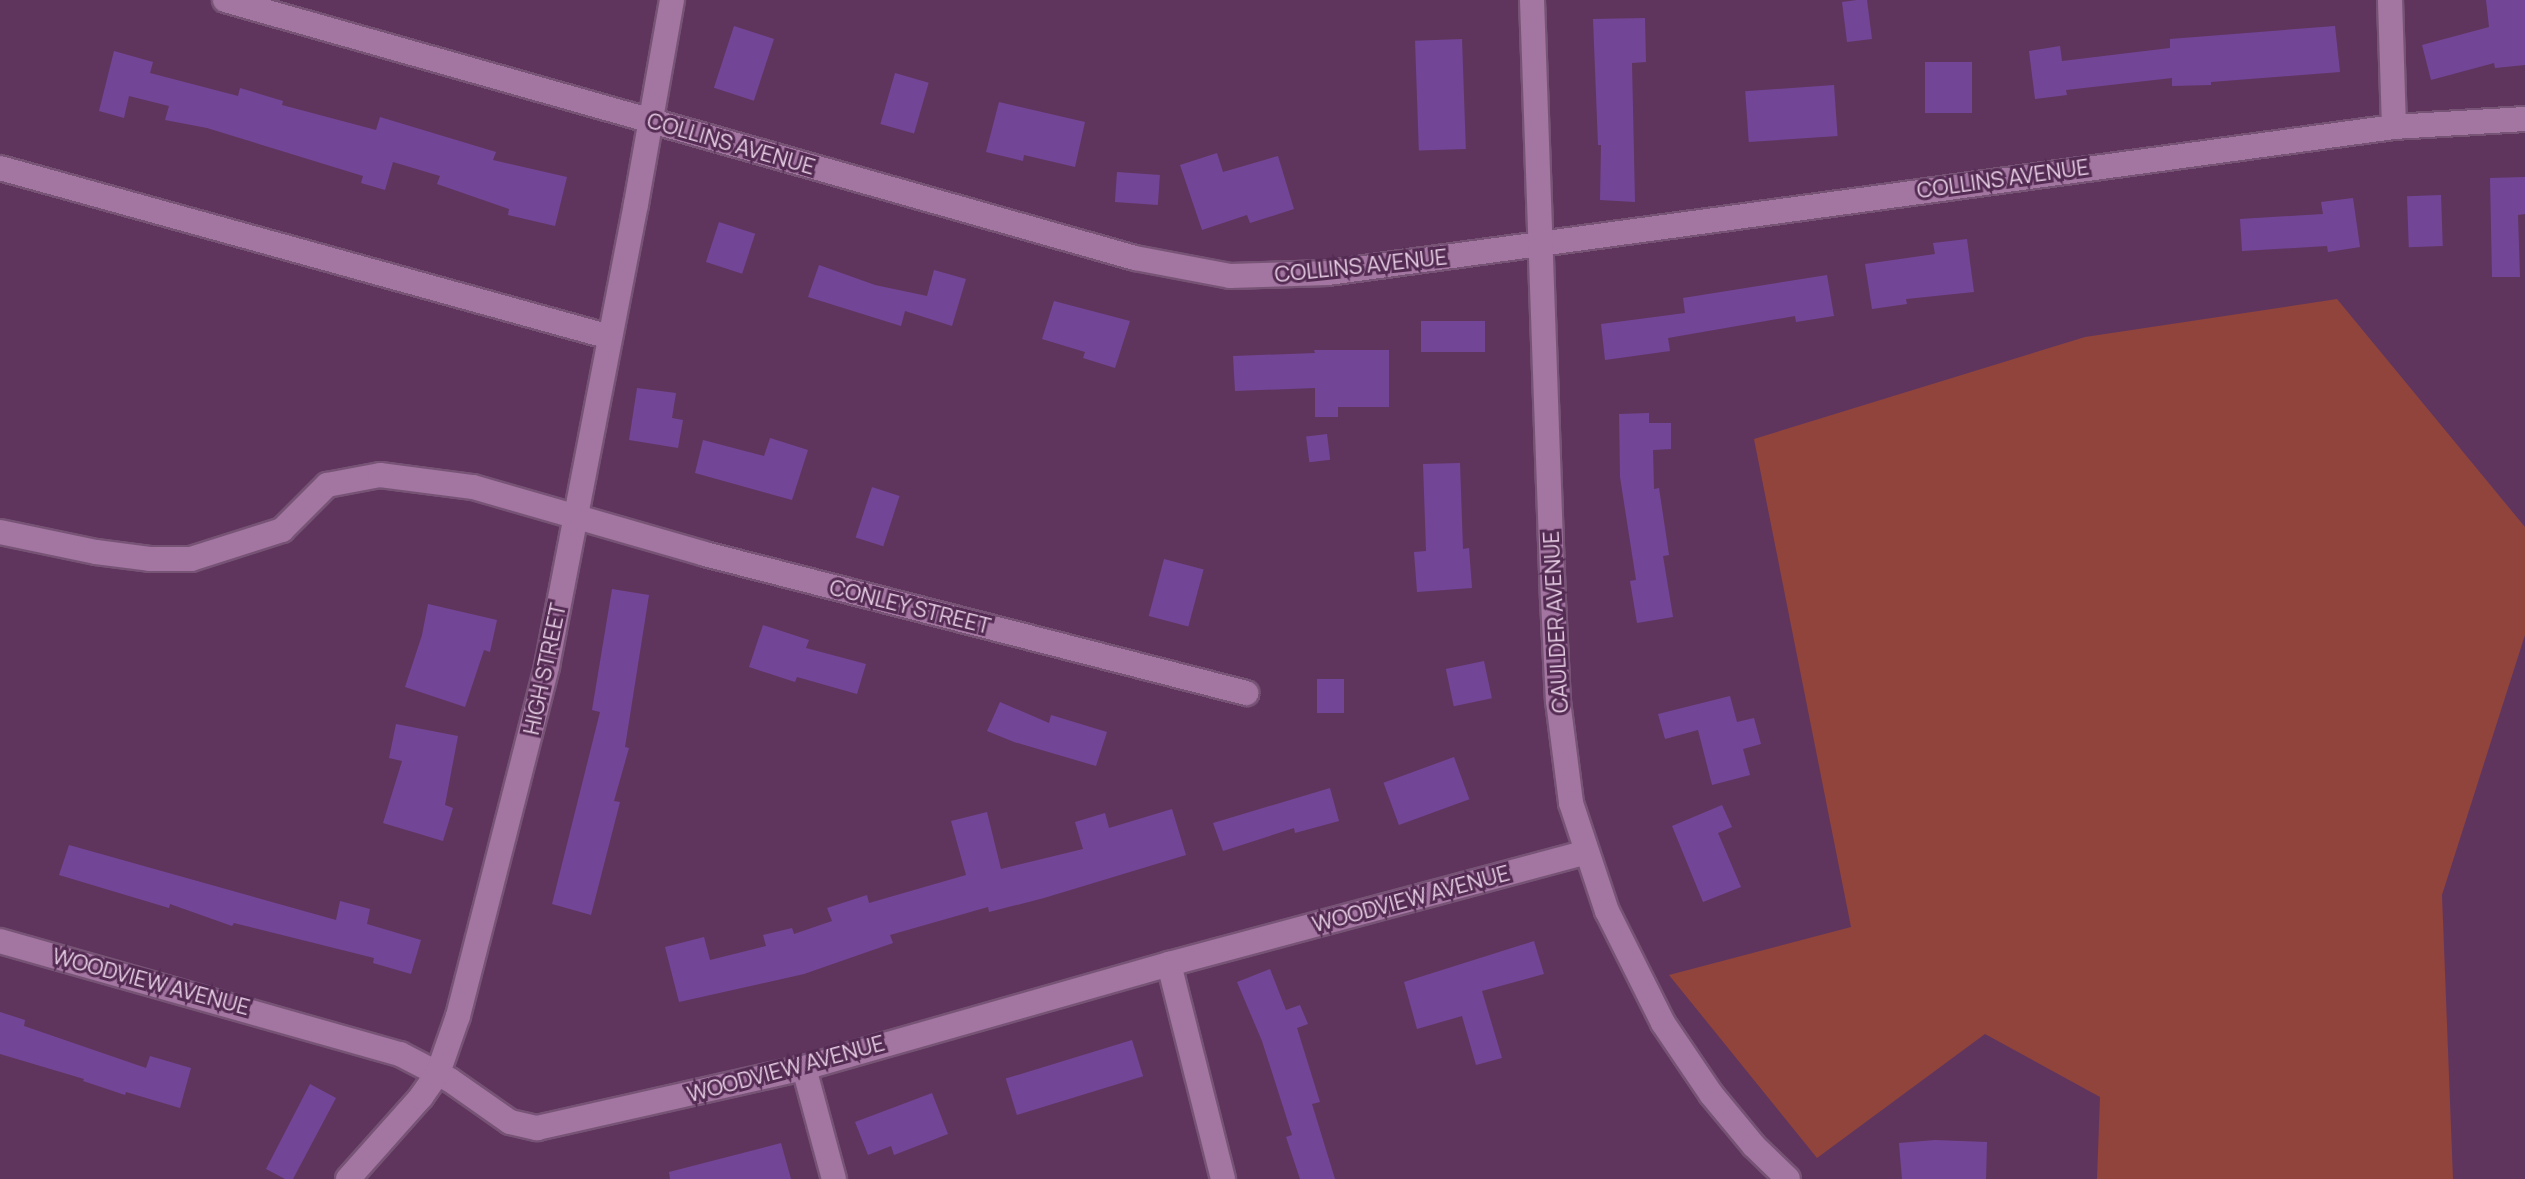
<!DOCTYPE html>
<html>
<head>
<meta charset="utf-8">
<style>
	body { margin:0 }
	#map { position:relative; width:2525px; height:1179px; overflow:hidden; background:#5f355e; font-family:Manrope,sans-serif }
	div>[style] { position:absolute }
	.green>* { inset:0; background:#90443c }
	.building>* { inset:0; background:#734597; transform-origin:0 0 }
	.roads { filter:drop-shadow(2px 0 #775476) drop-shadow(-2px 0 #775476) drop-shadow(0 2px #775476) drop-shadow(0 -2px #775476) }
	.minor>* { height:24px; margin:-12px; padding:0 12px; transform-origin:12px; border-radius:12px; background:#a375a1 }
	span { translate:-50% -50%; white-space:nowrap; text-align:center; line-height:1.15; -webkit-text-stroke:6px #542b53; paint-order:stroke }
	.street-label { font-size:22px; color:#e6cde4 }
</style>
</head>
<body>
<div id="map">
	<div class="green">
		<i style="clip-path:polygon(2337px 299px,2525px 527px,2525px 635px,2442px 895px,2453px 1179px,2097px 1179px,2100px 1097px,1985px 1034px,1817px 1158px,1669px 975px,1851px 927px,1754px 439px,2085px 337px)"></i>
	</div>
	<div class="building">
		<i style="clip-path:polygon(1857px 0,1867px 0,1872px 39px,1847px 42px,1842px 2px)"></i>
		<i style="clip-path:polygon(2486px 0,2525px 0,2525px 65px,2495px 68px,2494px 63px,2431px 80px,2422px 45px,2489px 27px)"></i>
		<i style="clip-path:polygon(1645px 18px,1646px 62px,1632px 63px,1635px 202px,1600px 200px,1601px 145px,1598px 145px,1593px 19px)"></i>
		<i style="left:734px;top:26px;width:42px;height:65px;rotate:18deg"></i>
		<i style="clip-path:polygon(2335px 26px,2340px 72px,2211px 82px,2211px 85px,2172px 86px,2172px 78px,2066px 90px,2067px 95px,2035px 99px,2029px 51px,2060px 46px,2062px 61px,2170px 48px,2170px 39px)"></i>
		<i style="left:1462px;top:39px;width:110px;height:47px;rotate:88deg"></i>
		<i style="clip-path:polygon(114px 51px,153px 62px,150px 73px,238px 96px,240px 88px,283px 101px,282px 105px,376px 130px,380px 117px,496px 152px,493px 160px,567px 177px,555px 226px,508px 215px,509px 209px,437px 184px,440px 176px,393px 162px,385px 190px,361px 183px,363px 176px,207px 128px,165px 120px,169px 106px,129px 96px,124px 118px,99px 111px)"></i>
		<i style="left:1925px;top:62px;width:47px;height:51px"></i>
		<i style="left:895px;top:73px;width:35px;height:53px;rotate:16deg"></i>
		<i style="left:1834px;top:85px;width:51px;height:89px;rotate:86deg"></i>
		<i style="clip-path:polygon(999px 102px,1085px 122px,1075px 167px,1024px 155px,1023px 161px,986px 152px)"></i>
		<i style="clip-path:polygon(1217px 153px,1223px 172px,1278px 156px,1294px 209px,1250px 223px,1247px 215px,1202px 230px,1180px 165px)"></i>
		<i style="left:1117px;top:172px;width:43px;height:30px;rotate:4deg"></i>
		<i style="clip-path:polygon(2525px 177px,2525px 214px,2518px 215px,2520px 277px,2492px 277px,2490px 178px)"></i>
		<i style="left:2441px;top:195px;width:51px;height:34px;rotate:88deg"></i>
		<i style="clip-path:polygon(2353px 198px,2360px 247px,2328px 252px,2327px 246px,2242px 251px,2240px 219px,2323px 214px,2321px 202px)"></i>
		<i style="left:719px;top:222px;width:38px;height:42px;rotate:18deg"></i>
		<i style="clip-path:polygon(1967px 239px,1974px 292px,1906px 299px,1907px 304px,1872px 309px,1865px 264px,1935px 254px,1933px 243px)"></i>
		<i style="clip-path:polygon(819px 265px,875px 285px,927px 296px,934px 270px,966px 279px,952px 326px,905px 311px,901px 326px,808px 297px)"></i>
		<i style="clip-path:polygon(1827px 275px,1834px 316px,1796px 322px,1795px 316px,1668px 338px,1670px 351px,1605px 360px,1601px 324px,1685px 313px,1683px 298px)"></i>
		<i style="clip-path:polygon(1054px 301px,1130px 321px,1115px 368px,1083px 358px,1085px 352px,1042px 339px)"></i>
		<i style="left:1485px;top:321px;width:31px;height:64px;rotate:90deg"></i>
		<i style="clip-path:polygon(1314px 350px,1389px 350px,1389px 407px,1338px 407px,1338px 417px,1315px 417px,1315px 388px,1235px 391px,1233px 356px,1315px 353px)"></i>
		<i style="clip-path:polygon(637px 388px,676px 393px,672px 418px,683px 420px,678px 448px,629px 440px)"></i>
		<i style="clip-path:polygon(1649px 413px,1649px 423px,1671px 423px,1671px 449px,1653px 450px,1654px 489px,1659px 488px,1669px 555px,1663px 556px,1673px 617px,1637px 623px,1630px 581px,1636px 580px,1620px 477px,1619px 414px)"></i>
		<i style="left:1327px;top:434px;width:26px;height:21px;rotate:83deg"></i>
		<i style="clip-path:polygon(770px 438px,808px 450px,792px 500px,695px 473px,703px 440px,764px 456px)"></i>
		<i style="clip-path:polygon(1460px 463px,1463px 549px,1469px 548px,1472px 588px,1417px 592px,1414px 552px,1426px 551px,1423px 464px)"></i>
		<i style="left:872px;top:487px;width:29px;height:53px;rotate:18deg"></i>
		<i style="left:1164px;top:559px;width:41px;height:59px;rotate:15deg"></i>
		<i style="clip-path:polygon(612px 589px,649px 595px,625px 747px,629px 748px,614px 801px,620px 802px,591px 915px,552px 904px,600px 712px,592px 710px)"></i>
		<i style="clip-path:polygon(428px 604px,497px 620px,490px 652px,484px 650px,465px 707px,405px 687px,422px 635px)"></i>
		<i style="clip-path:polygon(763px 625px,809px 640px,806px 648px,866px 664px,857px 694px,797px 677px,795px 682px,749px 667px)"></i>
		<i style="left:1484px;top:661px;width:38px;height:39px;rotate:78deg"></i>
		<i style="left:1317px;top:679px;width:27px;height:34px"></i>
		<i style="clip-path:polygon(1730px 696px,1737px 722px,1754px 718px,1761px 744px,1743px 749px,1750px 775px,1712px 785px,1698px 730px,1665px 739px,1658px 714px)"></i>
		<i style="clip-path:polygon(1000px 702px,1049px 723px,1051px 715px,1107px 732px,1096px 766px,1014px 742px,987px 731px)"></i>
		<i style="clip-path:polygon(396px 724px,458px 736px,445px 805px,453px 808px,443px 841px,383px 823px,402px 761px,389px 758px)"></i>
		<i style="left:1454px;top:757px;width:45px;height:75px;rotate:70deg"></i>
		<i style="clip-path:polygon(1330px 788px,1339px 821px,1295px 833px,1294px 828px,1223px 851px,1213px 823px)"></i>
		<i style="clip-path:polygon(1722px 805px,1732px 827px,1718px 833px,1741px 887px,1703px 902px,1672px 826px)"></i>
		<i style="clip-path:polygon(1172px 809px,1186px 855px,1044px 898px,989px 912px,988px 907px,890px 935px,893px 943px,804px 974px,679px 1002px,665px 947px,704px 937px,710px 960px,766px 946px,763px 935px,792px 928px,794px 934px,832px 921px,827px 908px,867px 895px,869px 903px,966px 875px,951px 821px,987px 812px,1001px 869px,1083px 849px,1075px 822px,1105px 813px,1109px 828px)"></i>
		<i style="clip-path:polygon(69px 845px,336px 920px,340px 901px,370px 909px,367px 924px,421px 940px,411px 974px,373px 963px,374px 958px,234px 923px,232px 926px,170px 904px,169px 908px,59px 875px)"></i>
		<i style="clip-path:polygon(1534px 941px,1544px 974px,1482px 991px,1502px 1058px,1476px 1065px,1462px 1016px,1417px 1029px,1404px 982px)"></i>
		<i style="clip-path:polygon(1270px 969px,1286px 1010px,1300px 1005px,1308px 1024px,1297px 1028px,1320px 1102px,1312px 1104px,1335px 1179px,1300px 1179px,1286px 1137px,1292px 1135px,1262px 1041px,1237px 982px)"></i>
		<i style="clip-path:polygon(0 1012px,25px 1020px,24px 1026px,146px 1068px,150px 1056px,191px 1068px,180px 1108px,126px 1092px,125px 1095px,83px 1081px,84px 1079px,0 1054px)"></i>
		<i style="left:1132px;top:1040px;width:38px;height:132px;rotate:73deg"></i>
		<i style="clip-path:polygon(310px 1084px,336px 1098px,293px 1179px,285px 1179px,266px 1169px)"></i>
		<i style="clip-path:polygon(932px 1093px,948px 1134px,894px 1155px,891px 1146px,868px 1155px,855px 1122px)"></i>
		<i style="clip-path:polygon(1935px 1140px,1987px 1142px,1986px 1179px,1902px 1179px,1899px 1143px)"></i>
		<i style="clip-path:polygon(781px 1143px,791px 1179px,670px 1179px,669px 1172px)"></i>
	</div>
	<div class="roads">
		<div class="minor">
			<i style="left:225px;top:0;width:946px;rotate:15.83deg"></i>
			<i style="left:1135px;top:258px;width:97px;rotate:10.7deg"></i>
			<i style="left:1230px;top:276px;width:98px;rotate:-1.8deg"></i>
			<i style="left:1328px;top:273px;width:1076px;rotate:-7.8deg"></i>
			<i style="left:2394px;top:127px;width:131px;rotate:-3.5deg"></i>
			<i style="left:1532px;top:0;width:600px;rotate:88deg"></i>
			<i style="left:1553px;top:600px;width:101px;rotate:87.2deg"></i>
			<i style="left:1558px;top:701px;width:103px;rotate:82.7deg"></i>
			<i style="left:1571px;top:803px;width:114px;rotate:71.6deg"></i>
			<i style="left:1607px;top:911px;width:125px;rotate:63.4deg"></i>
			<i style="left:1663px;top:1023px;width:86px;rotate:55.9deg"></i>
			<i style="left:1711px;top:1094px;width:67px;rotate:50.4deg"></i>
			<i style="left:1754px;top:1146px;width:47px;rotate:44.1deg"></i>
			<i style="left:2390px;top:0;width:127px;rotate:88.2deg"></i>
			<i style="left:0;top:168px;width:633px;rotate:15.49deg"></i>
			<i style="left:0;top:532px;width:98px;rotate:11.8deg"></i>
			<i style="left:96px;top:552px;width:54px;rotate:7.4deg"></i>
			<i style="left:150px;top:559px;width:41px"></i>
			<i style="left:191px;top:559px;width:96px;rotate:-17.7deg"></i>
			<i style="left:282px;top:530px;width:64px;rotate:-45deg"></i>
			<i style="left:327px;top:485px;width:54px;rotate:-10.7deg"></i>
			<i style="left:380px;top:475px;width:94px;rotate:7.4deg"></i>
			<i style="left:473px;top:487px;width:241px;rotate:16.1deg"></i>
			<i style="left:705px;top:554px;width:559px;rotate:14.41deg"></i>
			<i style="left:0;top:941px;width:416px;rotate:15.8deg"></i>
			<i style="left:400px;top:1054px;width:56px;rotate:27.5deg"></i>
			<i style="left:450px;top:1080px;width:73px;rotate:35deg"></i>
			<i style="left:510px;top:1122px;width:28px;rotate:13deg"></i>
			<i style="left:537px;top:1128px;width:274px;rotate:-12.7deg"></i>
			<i style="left:804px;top:1068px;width:380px;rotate:-15.9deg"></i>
			<i style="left:1169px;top:964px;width:432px;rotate:-15deg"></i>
			<i style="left:1169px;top:964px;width:222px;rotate:75.9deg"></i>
			<i style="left:804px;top:1068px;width:115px;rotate:74.9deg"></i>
			<i style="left:348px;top:1179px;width:110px;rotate:-48.3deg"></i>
			<i style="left:421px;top:1097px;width:29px;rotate:-55deg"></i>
			<i style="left:438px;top:1073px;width:60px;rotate:-70.7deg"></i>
			<i style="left:458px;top:1016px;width:361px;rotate:-75.7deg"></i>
			<i style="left:547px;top:666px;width:470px;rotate:-79.1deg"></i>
			<i style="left:636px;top:204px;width:207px;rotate:-80deg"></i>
		</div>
	</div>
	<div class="street-label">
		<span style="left:731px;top:144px;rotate:16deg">COLLINS AVENUE</span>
		<span style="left:2003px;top:179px;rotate:-8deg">COLLINS AVENUE</span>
		<span style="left:1361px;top:266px;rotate:-6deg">COLLINS AVENUE</span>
		<span style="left:910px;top:607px;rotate:14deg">CONLEY STREET</span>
		<span style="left:1556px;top:622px;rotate:-93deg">CAULDER AVENUE</span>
		<span style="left:545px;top:669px;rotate:-78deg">HIGH STREET</span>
		<span style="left:1411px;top:899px;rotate:-15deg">WOODVIEW AVENUE</span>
		<span style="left:151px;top:982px;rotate:15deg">WOODVIEW AVENUE</span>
		<span style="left:786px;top:1069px;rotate:-15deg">WOODVIEW AVENUE</span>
	</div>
</div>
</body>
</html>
